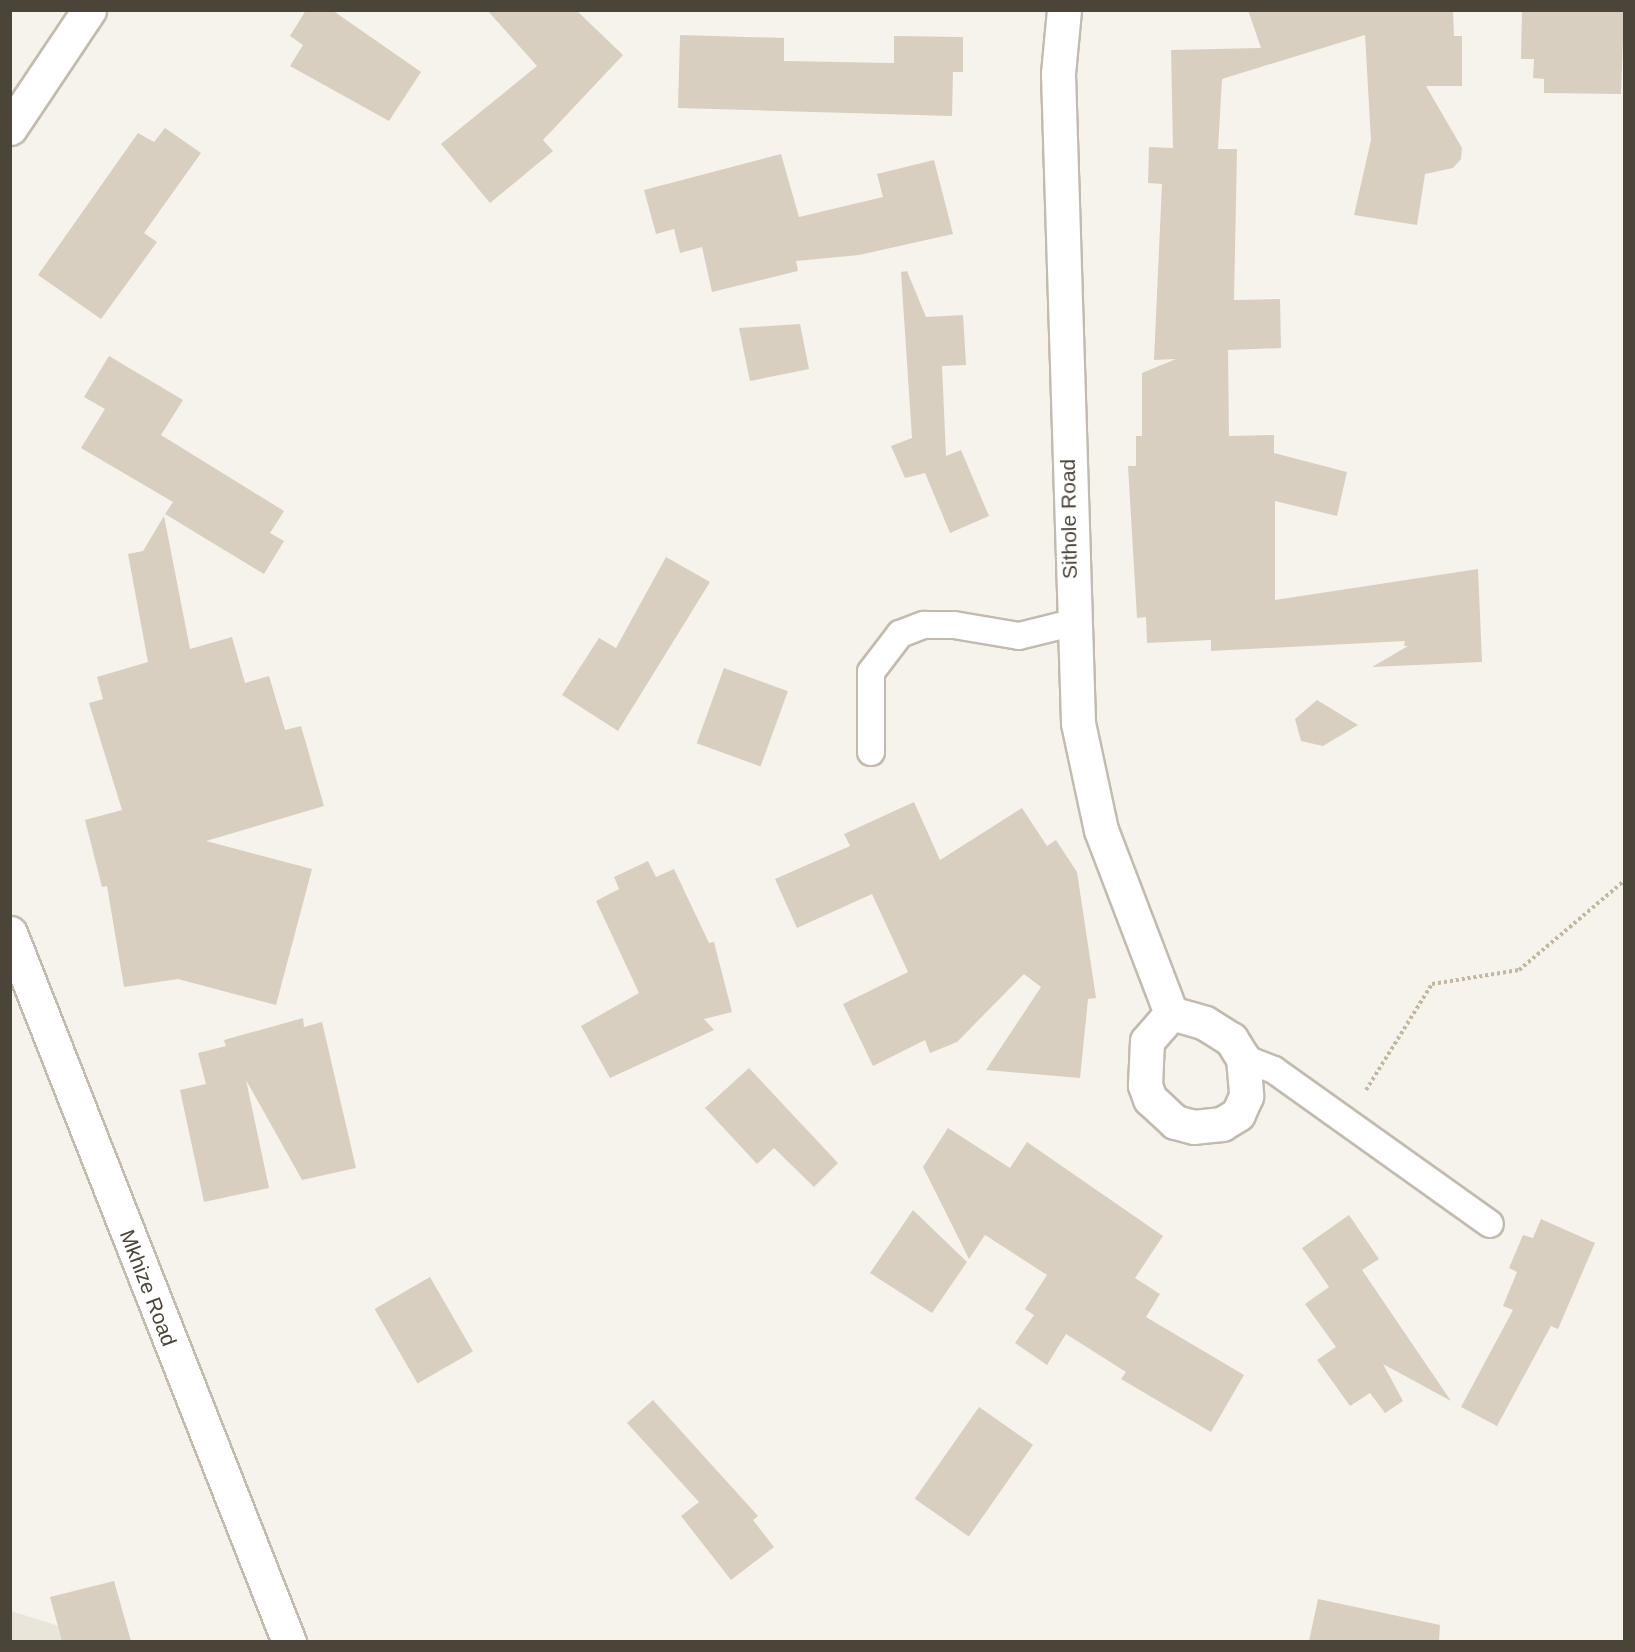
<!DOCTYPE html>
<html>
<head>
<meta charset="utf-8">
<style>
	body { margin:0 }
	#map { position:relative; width:1635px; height:1652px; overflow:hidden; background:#f6f3ec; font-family:Helvetica,sans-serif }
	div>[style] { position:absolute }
	.residential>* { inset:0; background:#eae5da }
	.building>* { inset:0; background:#d8cfc1; transform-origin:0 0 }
	.path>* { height:4px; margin-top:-2px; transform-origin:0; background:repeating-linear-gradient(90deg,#c4b79f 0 3px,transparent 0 6px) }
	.roads { filter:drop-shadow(2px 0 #c2bbae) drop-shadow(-2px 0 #c2bbae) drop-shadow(0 2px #c2bbae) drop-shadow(0 -2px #c2bbae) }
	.lane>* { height:26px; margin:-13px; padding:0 13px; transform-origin:13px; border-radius:13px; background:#fff }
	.street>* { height:33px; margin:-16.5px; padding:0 16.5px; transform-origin:16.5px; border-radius:16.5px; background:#fff }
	span { translate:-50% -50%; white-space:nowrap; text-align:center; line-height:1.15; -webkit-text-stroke:4.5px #fff; paint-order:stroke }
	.street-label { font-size:21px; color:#4b4439 }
	.frame { position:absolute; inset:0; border:12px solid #4b4439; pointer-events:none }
</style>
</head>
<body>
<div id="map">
	<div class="residential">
		<i style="clip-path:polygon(11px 1611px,107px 1641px,11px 1641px)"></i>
	</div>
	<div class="building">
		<i style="clip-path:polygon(306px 10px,332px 10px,421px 72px,389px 121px,290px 66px,303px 45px,290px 36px)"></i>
		<i style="clip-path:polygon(487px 10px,576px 10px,623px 55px,543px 140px,553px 151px,490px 203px,441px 144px,537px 66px)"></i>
		<i style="clip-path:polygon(1248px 10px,1453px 10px,1454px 36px,1462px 36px,1462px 86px,1426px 86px,1462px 148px,1461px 159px,1453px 168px,1425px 174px,1417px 225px,1354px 215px,1371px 140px,1365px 35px,1222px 79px,1218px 149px,1237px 149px,1234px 300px,1280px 299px,1281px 348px,1228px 350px,1229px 436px,1274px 435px,1274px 453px,1347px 472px,1337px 516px,1275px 501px,1275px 600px,1478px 569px,1482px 662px,1372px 667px,1408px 646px,1404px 646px,1405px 641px,1211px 651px,1211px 640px,1147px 643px,1146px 617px,1137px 618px,1128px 466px,1136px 466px,1136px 436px,1142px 436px,1142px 373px,1176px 359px,1154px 360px,1162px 184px,1148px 183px,1149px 147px,1173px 148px,1171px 50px,1261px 48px)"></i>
		<i style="clip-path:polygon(1522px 10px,1624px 10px,1621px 94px,1544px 93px,1544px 79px,1533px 78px,1534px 59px,1521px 59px)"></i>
		<i style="clip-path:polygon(680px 35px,784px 38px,784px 61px,894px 63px,894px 36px,963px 37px,963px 72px,953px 72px,952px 116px,678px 108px)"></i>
		<i style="clip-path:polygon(165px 128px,201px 153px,144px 233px,157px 242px,101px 319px,38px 275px,138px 133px,154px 142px)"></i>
		<i style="clip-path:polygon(781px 154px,799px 217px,883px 197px,877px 174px,934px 160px,953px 234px,859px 255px,796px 261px,798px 271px,712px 292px,702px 247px,680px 253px,674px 229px,656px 234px,644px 190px)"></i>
		<i style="clip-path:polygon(907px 271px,926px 317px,963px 315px,966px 365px,942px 366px,946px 456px,961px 450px,989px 516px,950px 533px,925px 473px,905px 478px,891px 446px,912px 438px,901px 272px)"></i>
		<i style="clip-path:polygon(800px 324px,809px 369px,750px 381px,739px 328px)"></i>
		<i style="clip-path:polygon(109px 356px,183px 400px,161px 435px,284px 511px,270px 533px,284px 541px,264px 574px,165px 514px,173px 502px,81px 448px,105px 409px,84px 397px)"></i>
		<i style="clip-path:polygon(164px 516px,190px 649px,232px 637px,245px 683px,269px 676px,285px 730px,301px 726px,324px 806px,206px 841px,312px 869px,276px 1005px,178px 979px,124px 987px,107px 886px,102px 887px,85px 820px,122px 810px,89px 703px,103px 699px,97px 677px,148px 662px,128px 554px,143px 551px)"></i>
		<i style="clip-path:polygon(666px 557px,710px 582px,618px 731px,562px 695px,599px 638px,616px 648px)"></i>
		<i style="left:724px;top:668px;width:68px;height:80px;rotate:20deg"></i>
		<i style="clip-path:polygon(1317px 700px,1358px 725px,1323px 746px,1301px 741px,1295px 719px)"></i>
		<i style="clip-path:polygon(914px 802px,940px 860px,1022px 808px,1047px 846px,1056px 840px,1077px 872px,1096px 998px,1088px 999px,1080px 1078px,986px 1070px,1041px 987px,1024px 974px,957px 1042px,930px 1053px,925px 1040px,873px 1066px,843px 1004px,908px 972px,872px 894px,797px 928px,775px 879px,850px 846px,844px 834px)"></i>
		<i style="clip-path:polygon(648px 861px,656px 877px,674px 869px,709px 943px,714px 942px,732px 1012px,704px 1019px,714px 1030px,610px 1078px,581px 1026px,639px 993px,596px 901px,619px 889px,614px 877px)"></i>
		<i style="clip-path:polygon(303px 1018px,304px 1027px,322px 1022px,356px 1168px,302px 1180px,246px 1080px,269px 1188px,204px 1202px,180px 1090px,206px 1084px,198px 1053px,226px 1046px,224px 1040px)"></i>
		<i style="clip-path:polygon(749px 1068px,838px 1163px,814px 1187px,774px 1148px,757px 1164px,705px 1108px)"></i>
		<i style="clip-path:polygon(948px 1128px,1010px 1168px,1027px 1142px,1163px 1236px,1135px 1278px,1160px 1294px,1146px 1317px,1244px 1375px,1211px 1432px,1121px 1379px,1126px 1372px,1066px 1334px,1047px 1365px,1015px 1343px,1034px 1315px,1025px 1309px,1047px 1275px,985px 1235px,969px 1259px,923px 1167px)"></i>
		<i style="clip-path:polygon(913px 1210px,967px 1262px,932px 1313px,870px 1273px)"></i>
		<i style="clip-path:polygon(1349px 1215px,1379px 1259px,1362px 1270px,1451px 1401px,1383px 1364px,1403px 1401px,1385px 1413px,1370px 1393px,1350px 1406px,1317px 1360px,1336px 1347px,1305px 1304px,1329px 1287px,1302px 1248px)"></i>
		<i style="clip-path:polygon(1541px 1219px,1595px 1243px,1558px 1329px,1551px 1326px,1497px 1426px,1461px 1407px,1513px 1310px,1503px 1306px,1517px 1272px,1509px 1268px,1523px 1235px,1533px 1238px)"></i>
		<i style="left:430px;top:1277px;width:86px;height:64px;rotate:60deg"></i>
		<i style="clip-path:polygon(653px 1400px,758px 1516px,753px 1520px,774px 1547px,731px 1580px,681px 1516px,699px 1502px,627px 1423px)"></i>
		<i style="left:979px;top:1407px;width:66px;height:112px;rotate:35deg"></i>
		<i style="clip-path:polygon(114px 1581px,131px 1641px,62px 1641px,50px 1597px)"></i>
		<i style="clip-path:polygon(1318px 1599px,1440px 1625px,1439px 1641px,1309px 1641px)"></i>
	</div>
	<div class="path">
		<i style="left:1366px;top:1090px;width:125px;rotate:-58.1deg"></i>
		<i style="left:1432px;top:984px;width:88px;rotate:-9.1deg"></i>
		<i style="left:1519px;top:970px;width:138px;rotate:-40.3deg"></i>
	</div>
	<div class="roads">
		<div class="lane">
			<i style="left:871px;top:752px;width:80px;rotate:-90deg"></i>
			<i style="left:871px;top:672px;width:48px;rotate:-52.7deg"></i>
			<i style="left:900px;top:634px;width:26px;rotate:-21deg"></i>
			<i style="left:924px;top:625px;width:30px"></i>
			<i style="left:954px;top:625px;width:66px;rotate:9.6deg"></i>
			<i style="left:1019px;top:636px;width:55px;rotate:-13.8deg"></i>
			<i style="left:1243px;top:1058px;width:33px;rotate:21deg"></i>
			<i style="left:1274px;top:1070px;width:265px;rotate:35.5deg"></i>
		</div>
		<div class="street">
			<i style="left:1064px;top:10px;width:64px;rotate:95.4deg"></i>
			<i style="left:1058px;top:74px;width:649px;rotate:88.23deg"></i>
			<i style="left:1078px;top:723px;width:109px;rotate:77.9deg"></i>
			<i style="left:1101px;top:830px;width:196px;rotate:69.1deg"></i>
			<i style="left:10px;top:128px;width:142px;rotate:-56.2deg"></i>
			<i style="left:10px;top:933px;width:762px;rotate:68.52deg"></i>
			<i style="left:1171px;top:1013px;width:35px;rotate:16deg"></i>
			<i style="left:1205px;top:1023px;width:31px;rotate:32deg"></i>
			<i style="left:1231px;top:1039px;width:22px;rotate:58deg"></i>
			<i style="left:1243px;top:1058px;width:38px;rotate:85deg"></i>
			<i style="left:1246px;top:1096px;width:20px;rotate:114deg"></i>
			<i style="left:1238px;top:1114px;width:19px;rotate:148deg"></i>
			<i style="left:1222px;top:1124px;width:28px;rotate:174deg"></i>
			<i style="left:1194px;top:1127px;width:20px;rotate:-165deg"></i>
			<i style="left:1175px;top:1122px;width:34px;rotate:-137deg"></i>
			<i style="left:1150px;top:1099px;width:15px;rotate:-110deg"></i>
			<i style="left:1145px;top:1085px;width:44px;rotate:-87.4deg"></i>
			<i style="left:1147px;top:1041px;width:37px;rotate:-49deg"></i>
		</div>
	</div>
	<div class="street-label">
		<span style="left:1069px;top:519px;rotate:-91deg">Sithole Road</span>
		<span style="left:148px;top:1288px;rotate:69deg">Mkhize Road</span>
	</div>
	<div class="frame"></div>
</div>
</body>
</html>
